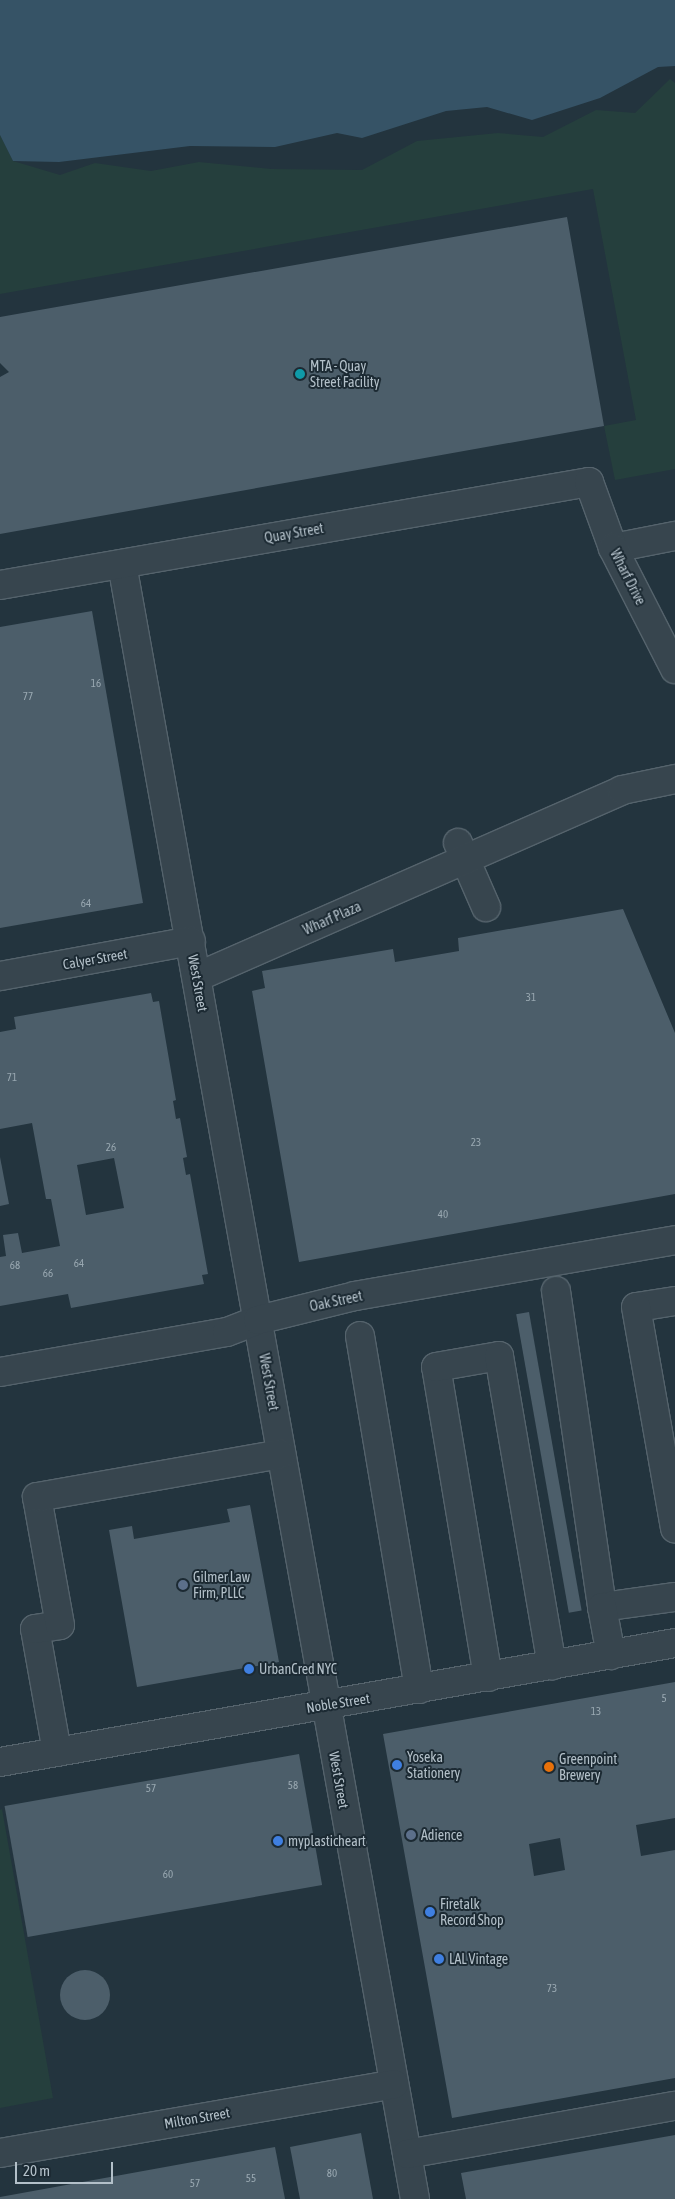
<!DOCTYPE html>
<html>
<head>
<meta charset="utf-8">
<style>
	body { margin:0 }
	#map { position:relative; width:675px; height:2199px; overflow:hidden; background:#23343e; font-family:"Asap Condensed",sans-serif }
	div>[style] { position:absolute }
	.green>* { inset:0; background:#253f3d }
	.water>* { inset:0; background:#365366 }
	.building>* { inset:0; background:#4c5e6a; transform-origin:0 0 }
	.round { border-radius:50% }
	.roads { filter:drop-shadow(1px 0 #55636c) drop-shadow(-1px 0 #55636c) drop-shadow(0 1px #55636c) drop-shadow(0 -1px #55636c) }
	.minor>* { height:28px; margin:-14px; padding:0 14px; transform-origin:14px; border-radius:14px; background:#37454e }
	.dots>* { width:14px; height:14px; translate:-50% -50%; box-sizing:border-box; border:2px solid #1c2a33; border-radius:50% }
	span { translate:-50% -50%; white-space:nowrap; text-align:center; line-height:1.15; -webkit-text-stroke:4px #1c2a33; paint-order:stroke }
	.number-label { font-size:11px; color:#99a8b1 }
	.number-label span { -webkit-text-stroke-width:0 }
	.poi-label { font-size:14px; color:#b3c0c9 }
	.left { translate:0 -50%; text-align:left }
	.street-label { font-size:14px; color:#b3c0c9 }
	.scale { position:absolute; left:15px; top:2162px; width:98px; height:22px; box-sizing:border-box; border:2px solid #b3c0c9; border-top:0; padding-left:6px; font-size:15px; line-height:18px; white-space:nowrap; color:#b3c0c9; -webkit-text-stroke:4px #1c2a33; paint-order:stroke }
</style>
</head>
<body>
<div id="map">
	<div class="green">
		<i style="clip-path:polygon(670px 79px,675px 83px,675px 469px,615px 480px,604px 426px,636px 420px,593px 189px,0 294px,0 135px,13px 161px,60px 175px,95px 163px,151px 171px,199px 162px,271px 169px,362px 170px,417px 141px,498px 133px,543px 137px,596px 110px,635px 113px)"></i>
		<i style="clip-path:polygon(2px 1809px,53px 2098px,0 2108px,0 1810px)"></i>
	</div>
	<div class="water">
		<i style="clip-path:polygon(0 0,675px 0,675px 66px,658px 67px,600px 98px,532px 120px,487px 107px,446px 111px,362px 138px,337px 133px,275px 147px,190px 146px,59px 162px,13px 161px,0 135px)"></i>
	</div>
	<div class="building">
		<i style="clip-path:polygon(567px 217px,604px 426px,0 534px,0 377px,9px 372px,0 363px,0 317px)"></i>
		<i style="clip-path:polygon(92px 611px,143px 903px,0 928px,0 627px)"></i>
		<i style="clip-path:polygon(623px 909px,675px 1033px,675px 1194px,299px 1262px,252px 991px,265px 988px,262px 971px,393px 949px,395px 962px,459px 951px,458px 938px)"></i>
		<i style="clip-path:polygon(evenodd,151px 993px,153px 1002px,159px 1001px,176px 1100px,173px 1101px,176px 1119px,180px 1118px,187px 1157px,183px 1158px,186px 1175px,190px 1174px,208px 1274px,202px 1275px,204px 1284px,71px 1308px,68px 1294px,0 1306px,0 1257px,6px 1256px,3px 1235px,18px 1233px,22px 1253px,60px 1246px,51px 1199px,46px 1199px,32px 1123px,0 1129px,0 1032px,16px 1029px,14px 1017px,151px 993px,114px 1158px,124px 1208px,86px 1215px,77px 1165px,114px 1158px)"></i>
		<i style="clip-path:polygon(0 1157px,9px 1204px,0 1206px)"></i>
		<i style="left:529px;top:1312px;width:303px;height:13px;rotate:80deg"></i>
		<i style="clip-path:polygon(250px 1505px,279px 1662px,137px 1687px,109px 1530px,132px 1526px,134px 1539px,230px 1522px,227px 1509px)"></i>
		<i style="clip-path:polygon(evenodd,675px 1682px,675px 1818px,636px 1825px,641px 1856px,675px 1850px,675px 2078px,452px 2118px,383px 1734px,675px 1682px,560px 1838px,565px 1870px,534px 1876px,529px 1844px,560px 1838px)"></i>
		<i style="left:299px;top:1754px;width:133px;height:299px;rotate:80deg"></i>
		<i class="round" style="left:60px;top:1970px;width:50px;height:50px"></i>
		<i style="clip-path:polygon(361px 2133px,373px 2199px,300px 2199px,290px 2147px)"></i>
		<i style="clip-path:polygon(675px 2135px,675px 2199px,466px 2199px,461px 2173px)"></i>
		<i style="clip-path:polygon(275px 2147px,285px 2199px,0 2199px,0 2197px)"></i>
	</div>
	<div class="roads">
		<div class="minor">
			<i style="left:613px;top:548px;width:63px;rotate:-11deg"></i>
			<i style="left:122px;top:564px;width:1661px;rotate:79.84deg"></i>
			<i style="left:0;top:585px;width:598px;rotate:-9.92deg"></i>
			<i style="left:589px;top:482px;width:70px;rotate:70deg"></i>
			<i style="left:613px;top:548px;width:136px;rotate:62.9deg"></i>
			<i style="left:458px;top:843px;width:70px;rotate:66.4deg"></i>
			<i style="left:0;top:976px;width:194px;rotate:-10.4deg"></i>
			<i style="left:197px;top:977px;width:464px;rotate:-23.7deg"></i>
			<i style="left:622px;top:790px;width:54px;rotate:-11.7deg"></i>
			<i style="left:556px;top:1291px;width:319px;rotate:81.7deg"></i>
			<i style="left:602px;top:1607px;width:74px;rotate:-7.8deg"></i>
			<i style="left:675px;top:1301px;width:39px;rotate:171deg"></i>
			<i style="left:636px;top:1307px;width:225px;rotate:80deg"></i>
			<i style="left:360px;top:1336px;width:358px;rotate:80.5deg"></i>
			<i style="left:0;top:1372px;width:230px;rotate:-10deg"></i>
			<i style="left:227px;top:1332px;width:33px;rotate:-21deg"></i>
			<i style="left:258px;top:1320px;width:100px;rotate:-13.9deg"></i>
			<i style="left:355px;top:1296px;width:325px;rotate:-9.9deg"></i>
			<i style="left:602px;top:1607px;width:49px;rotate:79.4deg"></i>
			<i style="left:488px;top:1677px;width:314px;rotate:-99.5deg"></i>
			<i style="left:436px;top:1367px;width:64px;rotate:-9.9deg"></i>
			<i style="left:499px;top:1356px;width:314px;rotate:80.3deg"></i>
			<i style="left:57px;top:1752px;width:125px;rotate:-100.1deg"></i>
			<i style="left:35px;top:1629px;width:25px;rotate:-9deg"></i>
			<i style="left:60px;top:1625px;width:130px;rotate:-100.2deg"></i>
			<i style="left:37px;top:1497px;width:248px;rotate:-10deg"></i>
			<i style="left:0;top:1762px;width:685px;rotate:-10deg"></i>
			<i style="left:0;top:2153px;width:400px;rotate:-9.9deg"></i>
			<i style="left:407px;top:2154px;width:272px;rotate:-10.2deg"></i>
		</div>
	</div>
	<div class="dots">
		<i style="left:300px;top:374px;background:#0f9aa8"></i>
		<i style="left:183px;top:1585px;background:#5c6f8a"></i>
		<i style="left:249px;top:1669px;background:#3f7fe0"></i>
		<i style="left:397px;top:1765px;background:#3f7fe0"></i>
		<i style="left:549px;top:1767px;background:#e8710a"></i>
		<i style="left:411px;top:1835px;background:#5c6f8a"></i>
		<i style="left:278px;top:1841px;background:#3f7fe0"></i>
		<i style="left:430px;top:1912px;background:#3f7fe0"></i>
		<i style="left:439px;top:1959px;background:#3f7fe0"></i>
	</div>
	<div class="number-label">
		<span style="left:96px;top:683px">16</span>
		<span style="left:28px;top:696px">77</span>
		<span style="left:86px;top:903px">64</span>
		<span style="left:531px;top:997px">31</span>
		<span style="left:12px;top:1077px">71</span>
		<span style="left:476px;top:1142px">23</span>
		<span style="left:111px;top:1147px">26</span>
		<span style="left:443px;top:1214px">40</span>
		<span style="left:79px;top:1263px">64</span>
		<span style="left:15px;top:1265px">68</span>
		<span style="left:48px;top:1273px">66</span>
		<span style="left:664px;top:1698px">5</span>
		<span style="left:596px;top:1711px">13</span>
		<span style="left:293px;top:1785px">58</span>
		<span style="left:151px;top:1788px">57</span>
		<span style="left:168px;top:1874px">60</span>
		<span style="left:552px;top:1988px">73</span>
		<span style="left:332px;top:2173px">80</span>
		<span style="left:251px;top:2178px">55</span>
		<span style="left:195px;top:2183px">57</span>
	</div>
	<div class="poi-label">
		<span class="left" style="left:310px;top:374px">MTA - Quay<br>Street Facility</span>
		<span class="left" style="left:193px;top:1585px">Gilmer Law<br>Firm, PLLC</span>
		<span class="left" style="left:259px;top:1669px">UrbanCred NYC</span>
		<span class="left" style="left:407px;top:1765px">Yoseka<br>Stationery</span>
		<span class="left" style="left:559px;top:1767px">Greenpoint<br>Brewery</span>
		<span class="left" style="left:421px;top:1835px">Adience</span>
		<span class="left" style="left:288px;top:1841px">myplasticheart</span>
		<span class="left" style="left:440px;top:1912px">Firetalk<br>Record Shop</span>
		<span class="left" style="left:449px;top:1959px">LAL Vintage</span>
	</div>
	<div class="street-label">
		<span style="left:294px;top:533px;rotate:-10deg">Quay Street</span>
		<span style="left:628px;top:577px;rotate:63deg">Wharf Drive</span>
		<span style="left:332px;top:918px;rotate:-24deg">Wharf Plaza</span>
		<span style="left:95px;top:959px;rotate:-10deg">Calyer Street</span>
		<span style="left:198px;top:983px;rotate:80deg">West Street</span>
		<span style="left:336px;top:1301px;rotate:-12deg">Oak Street</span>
		<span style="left:269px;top:1382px;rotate:80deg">West Street</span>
		<span style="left:338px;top:1703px;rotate:-9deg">Noble Street</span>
		<span style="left:339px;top:1780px;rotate:80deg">West Street</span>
		<span style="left:197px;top:2118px;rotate:-10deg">Milton Street</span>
	</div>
	<div class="scale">20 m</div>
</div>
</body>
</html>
